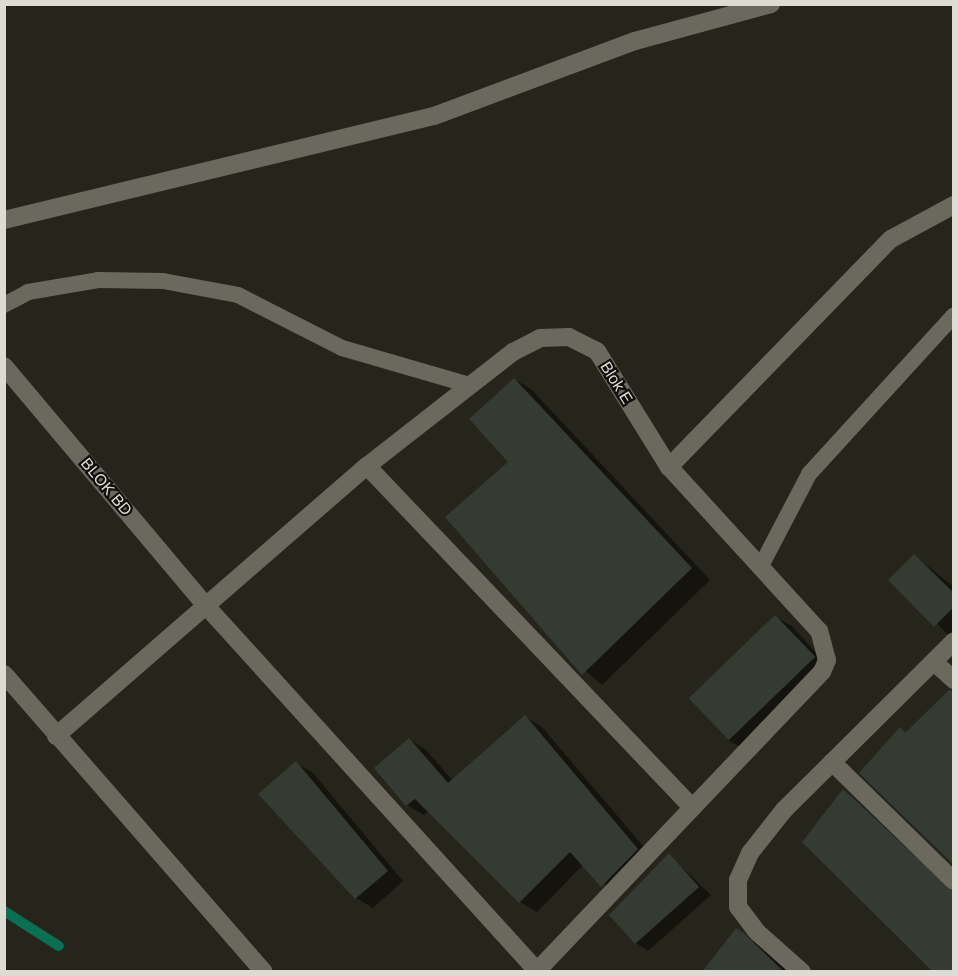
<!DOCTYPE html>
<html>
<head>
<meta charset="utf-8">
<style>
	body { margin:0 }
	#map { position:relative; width:958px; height:976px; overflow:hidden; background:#26251c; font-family:Arial,sans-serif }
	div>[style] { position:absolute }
	.shadow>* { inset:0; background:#0007 }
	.stream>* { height:10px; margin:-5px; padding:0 5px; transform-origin:5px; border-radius:5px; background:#0a6f53 }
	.building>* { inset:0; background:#353b32; transform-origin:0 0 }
	.service>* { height:16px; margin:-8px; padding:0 8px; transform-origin:8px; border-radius:8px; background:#6b695e }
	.minor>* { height:18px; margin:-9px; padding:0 9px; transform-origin:9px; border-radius:9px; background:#6b695e }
	.tertiary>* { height:18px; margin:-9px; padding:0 9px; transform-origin:9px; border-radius:9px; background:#6b695e }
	span { translate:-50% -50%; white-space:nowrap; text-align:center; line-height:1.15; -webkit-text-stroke:4.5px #0f0e0a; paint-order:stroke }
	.street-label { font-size:16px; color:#dcdcd5 }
	.frame { position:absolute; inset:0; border:6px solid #dcdcd5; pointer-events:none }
</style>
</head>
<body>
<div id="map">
	<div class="shadow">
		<i style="clip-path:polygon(514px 379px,532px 390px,710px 580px,602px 685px,554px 643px,557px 640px,510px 462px)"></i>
		<i style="clip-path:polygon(915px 556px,954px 587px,954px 640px,890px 580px)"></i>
		<i style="clip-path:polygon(775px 617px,792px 626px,830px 668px,746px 750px,729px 741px)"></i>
		<i style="clip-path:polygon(525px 717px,542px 727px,654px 859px,619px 896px,583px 865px,537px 912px,520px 902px,429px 810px,424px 815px,407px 805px,376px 768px,410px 740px,426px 750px,453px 781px)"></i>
		<i style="clip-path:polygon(296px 763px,313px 773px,403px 881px,373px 908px,356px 898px,260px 795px)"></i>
		<i style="clip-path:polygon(844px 791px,954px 891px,954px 972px)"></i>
		<i style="clip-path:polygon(669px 855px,711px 895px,648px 951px,636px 943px)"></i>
		<i style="clip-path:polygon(736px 930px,753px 939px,789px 972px,709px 972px)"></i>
	</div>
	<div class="stream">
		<i style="left:4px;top:911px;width:65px;rotate:32.5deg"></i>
	</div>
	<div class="building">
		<i style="clip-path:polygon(514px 378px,692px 568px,582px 675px,445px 517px,508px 462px,469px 419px)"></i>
		<i style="clip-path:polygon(914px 554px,954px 593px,954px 607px,934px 627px,888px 580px)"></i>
		<i style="left:775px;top:615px;width:58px;height:120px;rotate:46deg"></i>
		<i style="clip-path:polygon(949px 690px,954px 691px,954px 865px,859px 773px,900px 727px,905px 733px)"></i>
		<i style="clip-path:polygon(525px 715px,638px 849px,601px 887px,570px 852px,519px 903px,415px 799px,406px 806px,374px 768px,409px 738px,448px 783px)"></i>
		<i style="clip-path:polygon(296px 761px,388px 871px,355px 899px,258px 794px)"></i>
		<i style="clip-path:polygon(843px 789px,954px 892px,954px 972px,933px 972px,802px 842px)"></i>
		<i style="clip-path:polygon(669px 853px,699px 887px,635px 944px,609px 915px)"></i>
		<i style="clip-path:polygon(736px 928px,745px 934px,784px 972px,702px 972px)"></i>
	</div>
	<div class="service">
		<i style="left:4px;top:305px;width:27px;rotate:-28deg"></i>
		<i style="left:28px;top:292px;width:71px;rotate:-9.7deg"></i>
		<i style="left:98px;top:280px;width:65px;rotate:0.9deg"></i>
		<i style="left:163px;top:281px;width:76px;rotate:10.6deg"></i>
		<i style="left:238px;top:295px;width:117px;rotate:27deg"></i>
		<i style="left:342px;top:348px;width:129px;rotate:16.2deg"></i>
		<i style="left:762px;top:564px;width:102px;rotate:-62.4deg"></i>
		<i style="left:809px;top:474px;width:215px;rotate:-47.6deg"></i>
	</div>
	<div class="minor">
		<i style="left:4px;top:366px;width:317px;rotate:49.9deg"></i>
		<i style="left:208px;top:608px;width:490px;rotate:47.8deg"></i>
		<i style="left:367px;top:466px;width:472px;rotate:46.4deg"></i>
		<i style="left:934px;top:662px;width:27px;rotate:42deg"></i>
		<i style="left:4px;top:674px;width:395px;rotate:48.9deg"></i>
		<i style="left:56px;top:736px;width:412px;rotate:-41deg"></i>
		<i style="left:367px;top:466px;width:185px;rotate:-38deg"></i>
		<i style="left:513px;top:352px;width:30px;rotate:-27deg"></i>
		<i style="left:540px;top:338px;width:29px;rotate:-2deg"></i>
		<i style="left:569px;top:337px;width:31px;rotate:27deg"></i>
		<i style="left:597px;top:351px;width:137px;rotate:58.2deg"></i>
		<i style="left:669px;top:467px;width:318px;rotate:-45.8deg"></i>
		<i style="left:891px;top:239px;width:72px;rotate:-28.4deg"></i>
		<i style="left:832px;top:762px;width:170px;rotate:44.3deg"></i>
		<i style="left:536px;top:972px;width:414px;rotate:-46.4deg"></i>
		<i style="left:822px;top:672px;width:13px;rotate:-67deg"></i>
		<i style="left:827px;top:660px;width:30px;rotate:-105deg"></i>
		<i style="left:819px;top:631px;width:222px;rotate:-132.4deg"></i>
		<i style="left:802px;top:972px;width:60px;rotate:-138.4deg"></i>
		<i style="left:757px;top:932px;width:31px;rotate:-127deg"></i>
		<i style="left:738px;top:907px;width:27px;rotate:-90deg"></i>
		<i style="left:738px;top:880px;width:30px;rotate:-66deg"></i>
		<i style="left:750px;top:853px;width:55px;rotate:-51.7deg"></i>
		<i style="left:784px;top:810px;width:240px;rotate:-44.8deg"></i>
	</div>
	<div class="tertiary">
		<i style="left:4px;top:220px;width:442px;rotate:-13.6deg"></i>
		<i style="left:434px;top:116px;width:215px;rotate:-20.5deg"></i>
		<i style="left:635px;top:41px;width:141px;rotate:-15.2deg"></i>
	</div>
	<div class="street-label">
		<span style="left:616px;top:383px;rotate:58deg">Blok E</span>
		<span style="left:106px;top:487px;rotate:50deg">BLOK BD</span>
	</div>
	<div class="frame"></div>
</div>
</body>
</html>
